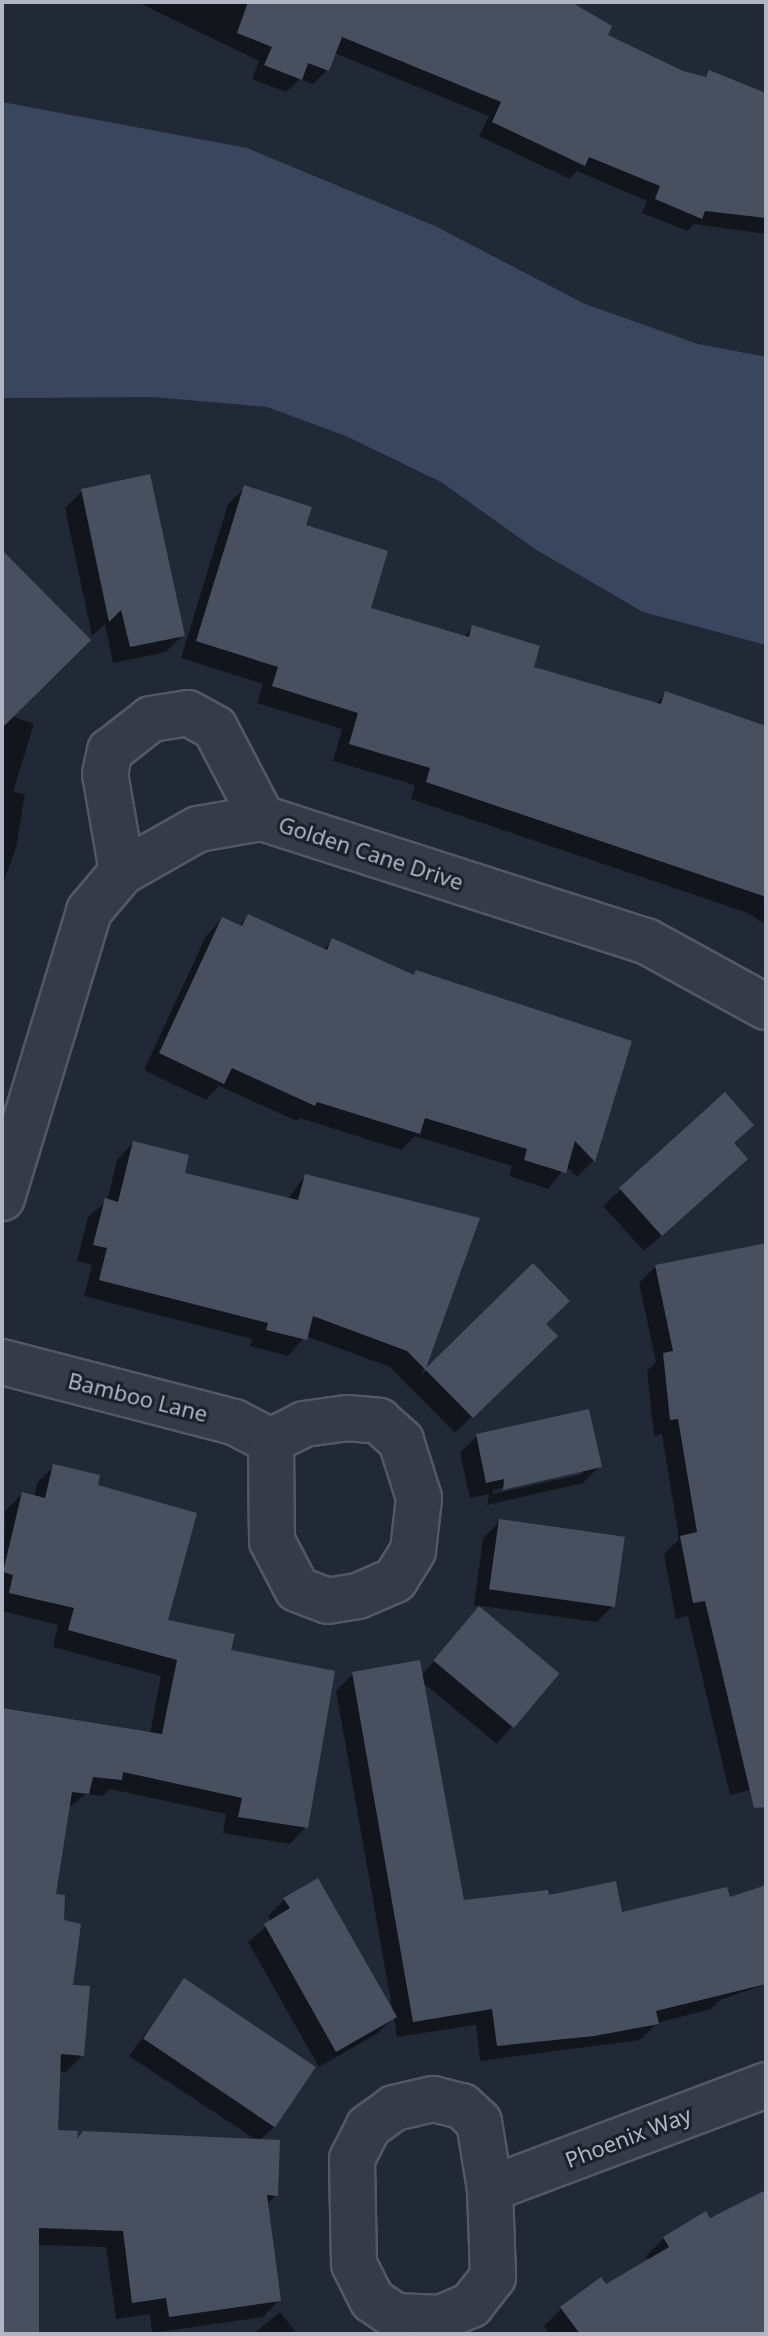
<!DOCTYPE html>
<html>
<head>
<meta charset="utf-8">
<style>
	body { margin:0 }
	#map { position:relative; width:768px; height:2336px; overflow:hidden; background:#222936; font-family:"Noto Sans",sans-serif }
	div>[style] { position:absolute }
	.water>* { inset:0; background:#39465e }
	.shadow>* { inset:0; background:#0007 }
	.building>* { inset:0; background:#485060; transform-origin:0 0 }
	.roads { filter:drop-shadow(2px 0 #535964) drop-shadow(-2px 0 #535964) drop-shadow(0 2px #535964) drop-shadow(0 -2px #535964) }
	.street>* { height:44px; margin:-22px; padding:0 22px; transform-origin:22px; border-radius:22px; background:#353b47 }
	span { translate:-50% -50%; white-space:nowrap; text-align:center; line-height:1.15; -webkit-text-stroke:6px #1b202b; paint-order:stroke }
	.street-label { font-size:22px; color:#b0b6c3 }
	.frame { position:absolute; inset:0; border:4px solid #b0b6c3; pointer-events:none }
</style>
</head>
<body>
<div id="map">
	<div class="water">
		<i style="clip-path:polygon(2px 102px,247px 148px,435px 226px,585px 304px,698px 344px,766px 357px,766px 645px,643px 612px,535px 549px,441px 482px,346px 436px,267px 407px,153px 397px,2px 398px)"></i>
	</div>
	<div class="shadow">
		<i style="clip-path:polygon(137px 2px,566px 2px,595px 16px,592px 19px,605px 36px,682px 72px,703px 79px,710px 72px,766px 95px,766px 234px,694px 224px,687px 231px,642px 213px,647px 201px,577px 171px,570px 179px,479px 136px,489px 116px,334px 53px,327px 70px,313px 84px,300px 79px,286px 92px,252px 79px,259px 61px)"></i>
		<i style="clip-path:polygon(245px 488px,303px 527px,368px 609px,463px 637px,473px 628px,532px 668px,655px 704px,666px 694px,766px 729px,766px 925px,748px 913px,411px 799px,415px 785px,333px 761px,342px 729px,257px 703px,263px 684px,181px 658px,228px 504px)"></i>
		<i style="clip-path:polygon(82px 491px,183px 635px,166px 652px,113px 663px,105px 624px,92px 636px,65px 508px)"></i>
		<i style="clip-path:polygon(2px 553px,11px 716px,34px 724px,13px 792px,25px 794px,16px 848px,2px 885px)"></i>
		<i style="clip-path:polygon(248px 917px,323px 950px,332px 941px,413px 976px,416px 973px,629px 1042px,593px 1161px,577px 1177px,566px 1166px,548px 1189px,509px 1176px,512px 1166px,415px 1136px,401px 1150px,300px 1118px,297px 1121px,219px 1086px,206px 1100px,144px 1070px,206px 936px,222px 919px,238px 927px)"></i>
		<i style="clip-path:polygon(724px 1095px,732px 1144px,728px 1176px,644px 1251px,603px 1206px)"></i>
		<i style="clip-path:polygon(133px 1143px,182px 1174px,287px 1200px,305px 1176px,477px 1219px,421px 1376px,533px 1266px,543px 1324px,555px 1336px,455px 1433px,390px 1367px,306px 1336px,288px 1356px,250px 1346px,252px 1339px,84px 1296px,92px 1265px,77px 1261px,88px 1217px,107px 1201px,117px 1160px)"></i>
		<i style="clip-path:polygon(766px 1245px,766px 1786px,730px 1795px,688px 1616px,676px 1619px,664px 1554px,679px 1539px,662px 1434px,654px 1436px,647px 1371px,656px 1362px,639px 1283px,656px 1266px)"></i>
		<i style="clip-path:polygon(evenodd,477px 1436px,600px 1466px,583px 1483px,487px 1505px,489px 1494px,470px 1498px,460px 1453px,477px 1436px,583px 1469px,583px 1474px,493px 1494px,493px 1490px,583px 1469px)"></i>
		<i style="clip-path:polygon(54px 1466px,95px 1486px,166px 1622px,229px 1652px,306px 1827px,290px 1844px,223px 1833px,226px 1814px,110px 1789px,103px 1796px,86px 1794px,67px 1809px,54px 1895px,82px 2056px,66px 2072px,58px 2072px,55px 2132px,75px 2142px,258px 2141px,129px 2056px,184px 1981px,276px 2125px,259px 2141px,276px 2195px,266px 2205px,279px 2300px,263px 2317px,152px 2333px,150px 2314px,116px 2319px,106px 2247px,37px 2245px,37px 2334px,2px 2334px,2px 1710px,150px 1734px,161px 1676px,53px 1647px,58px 1625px,2px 1611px,5px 1511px,22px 1494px,34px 1497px,37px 1483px)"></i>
		<i style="clip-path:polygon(500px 1521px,614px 1605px,597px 1622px,474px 1605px,483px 1538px)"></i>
		<i style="clip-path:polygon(479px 1609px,557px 1673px,497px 1744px,422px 1682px,463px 1902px,547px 1897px,621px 1914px,729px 1900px,766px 1887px,766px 1984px,720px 2000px,711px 2009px,657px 2023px,640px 2040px,480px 2061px,476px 2025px,397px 2037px,394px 2017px,378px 2033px,319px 2067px,248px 1942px,271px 1922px,268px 1916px,284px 1900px,393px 2013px,336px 1691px,353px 1674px,421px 1676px)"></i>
		<i style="clip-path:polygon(766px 2192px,766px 2334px,550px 2334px,544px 2326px,562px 2308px,649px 2261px,646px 2256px,664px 2238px)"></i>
		<i style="clip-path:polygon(280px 2312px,297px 2334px,253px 2334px)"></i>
	</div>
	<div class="building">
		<i style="clip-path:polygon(248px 2px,571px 2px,612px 26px,608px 35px,683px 71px,706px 77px,709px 70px,766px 93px,766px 218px,705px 211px,702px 219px,655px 199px,660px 186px,589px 157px,585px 166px,492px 122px,501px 102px,342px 37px,329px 71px,308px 63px,302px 80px,264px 65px,272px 47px,237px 33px)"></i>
		<i style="clip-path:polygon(150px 474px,185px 636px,130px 647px,121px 610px,109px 622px,81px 489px)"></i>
		<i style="clip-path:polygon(244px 485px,312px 507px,306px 525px,388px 551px,371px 608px,469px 637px,472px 625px,540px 646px,534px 667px,661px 704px,665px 691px,766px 726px,766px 897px,426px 782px,430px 768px,349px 744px,358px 713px,272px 686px,278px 667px,196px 641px)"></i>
		<i style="clip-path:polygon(2px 550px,91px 640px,2px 728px)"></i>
		<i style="clip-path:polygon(248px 914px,327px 950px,332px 938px,414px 975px,416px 970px,632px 1041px,595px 1162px,575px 1141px,566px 1173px,524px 1160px,527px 1149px,425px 1118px,420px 1134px,317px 1102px,315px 1106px,232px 1068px,224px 1084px,159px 1053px,222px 917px,242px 926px)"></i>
		<i style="clip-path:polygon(725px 1092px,754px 1125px,734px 1143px,748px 1159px,662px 1236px,619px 1188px)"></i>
		<i style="clip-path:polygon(133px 1141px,189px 1155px,185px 1173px,298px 1200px,305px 1174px,480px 1218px,426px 1368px,533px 1263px,570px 1301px,546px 1324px,558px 1336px,473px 1418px,407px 1351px,313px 1316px,307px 1340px,266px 1330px,268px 1323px,99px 1280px,107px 1248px,93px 1245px,105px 1198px,118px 1202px)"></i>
		<i style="clip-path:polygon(766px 1243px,766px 1807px,754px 1808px,705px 1601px,693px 1603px,680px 1536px,697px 1532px,678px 1419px,670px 1420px,663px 1353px,673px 1351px,655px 1265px)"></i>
		<i style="clip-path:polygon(589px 1409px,602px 1467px,503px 1490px,504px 1479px,486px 1483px,476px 1434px)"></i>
		<i style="clip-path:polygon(53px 1464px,100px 1475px,98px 1485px,197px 1513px,168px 1620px,235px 1634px,231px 1650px,335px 1671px,308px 1828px,238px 1817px,242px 1798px,123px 1772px,122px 1780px,93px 1777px,89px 1794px,72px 1792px,56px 1894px,65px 1895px,64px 1920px,81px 1924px,73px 1985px,90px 1986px,84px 2056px,61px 2054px,58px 2130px,78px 2131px,77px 2139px,83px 2131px,280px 2140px,278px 2196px,267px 2195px,281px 2301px,169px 2317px,166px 2298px,132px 2303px,123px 2231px,39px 2228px,39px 2334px,2px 2334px,2px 1708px,162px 1734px,177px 1660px,68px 1630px,74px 1608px,9px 1593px,13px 1575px,3px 1572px,22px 1492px,45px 1498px)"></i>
		<i style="left:499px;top:1519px;width:127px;height:71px;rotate:8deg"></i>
		<i style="left:479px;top:1606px;width:105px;height:71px;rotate:40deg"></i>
		<i style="clip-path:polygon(420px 1660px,464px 1900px,548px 1890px,549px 1895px,616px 1881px,622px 1912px,727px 1887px,730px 1897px,766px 1885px,766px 1984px,656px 2011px,659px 2024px,594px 2036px,497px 2046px,492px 2009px,413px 2022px,352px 1672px)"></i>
		<i style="clip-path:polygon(318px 1878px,397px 2017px,336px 2052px,264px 1924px,290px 1908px,283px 1898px)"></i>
		<i style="left:184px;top:1978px;width:159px;height:73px;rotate:34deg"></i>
		<i style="clip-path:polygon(766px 2190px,766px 2334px,580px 2334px,560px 2307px,601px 2277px,606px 2284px,669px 2247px,663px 2237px,706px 2211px,710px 2218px)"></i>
	</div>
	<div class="roads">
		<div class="street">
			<i style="left:122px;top:872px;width:99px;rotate:-99.8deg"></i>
			<i style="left:105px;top:774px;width:24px;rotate:-78deg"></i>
			<i style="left:110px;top:751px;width:52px;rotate:-38deg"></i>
			<i style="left:151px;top:719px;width:37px;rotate:-9deg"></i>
			<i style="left:188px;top:713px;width:31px;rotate:29deg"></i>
			<i style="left:215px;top:728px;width:102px;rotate:62.4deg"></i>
			<i style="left:2px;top:1198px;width:300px;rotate:-73.1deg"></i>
			<i style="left:89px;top:911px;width:51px;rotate:-49.8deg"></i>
			<i style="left:122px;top:872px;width:87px;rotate:-29.5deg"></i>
			<i style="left:198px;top:829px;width:65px;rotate:-9.8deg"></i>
			<i style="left:262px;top:818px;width:403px;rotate:17.8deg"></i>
			<i style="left:646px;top:941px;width:137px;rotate:28.8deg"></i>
			<i style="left:2px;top:1362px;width:240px;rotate:14.5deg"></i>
			<i style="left:234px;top:1422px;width:42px;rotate:27.2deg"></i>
			<i style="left:347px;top:1418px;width:32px;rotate:5deg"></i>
			<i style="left:379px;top:1421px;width:30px;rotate:42deg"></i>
			<i style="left:401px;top:1441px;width:60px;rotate:72.5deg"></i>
			<i style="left:419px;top:1498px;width:53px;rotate:96.5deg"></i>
			<i style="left:413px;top:1551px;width:34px;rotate:122deg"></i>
			<i style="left:395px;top:1580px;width:40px;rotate:156.6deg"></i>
			<i style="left:358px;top:1596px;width:30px;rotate:171deg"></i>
			<i style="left:328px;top:1601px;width:33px;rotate:-159deg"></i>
			<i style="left:297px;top:1589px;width:54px;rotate:-117.5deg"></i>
			<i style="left:272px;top:1541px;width:100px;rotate:-90.6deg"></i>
			<i style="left:271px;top:1441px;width:37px;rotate:-27deg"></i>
			<i style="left:304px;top:1424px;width:43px;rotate:-7.9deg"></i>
			<i style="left:433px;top:2099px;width:30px;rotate:14deg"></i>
			<i style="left:462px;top:2106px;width:23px;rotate:43deg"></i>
			<i style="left:479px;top:2122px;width:68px;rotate:80.7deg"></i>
			<i style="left:490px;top:2189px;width:88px;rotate:88deg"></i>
			<i style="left:493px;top:2277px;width:36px;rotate:128deg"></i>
			<i style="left:471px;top:2305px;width:33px;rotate:157deg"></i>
			<i style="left:441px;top:2318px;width:46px;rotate:-177.5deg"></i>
			<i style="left:395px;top:2316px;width:28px;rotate:-145deg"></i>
			<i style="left:372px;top:2300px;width:40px;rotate:-116.6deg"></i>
			<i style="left:354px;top:2264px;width:105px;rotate:-91.1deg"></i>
			<i style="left:352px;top:2159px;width:36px;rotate:-63deg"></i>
			<i style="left:368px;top:2127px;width:32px;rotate:-36deg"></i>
			<i style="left:394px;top:2108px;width:40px;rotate:-13deg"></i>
			<i style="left:490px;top:2189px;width:295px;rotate:-20.6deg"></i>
		</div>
	</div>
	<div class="street-label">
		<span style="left:371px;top:853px;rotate:18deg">Golden Cane Drive</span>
		<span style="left:138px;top:1397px;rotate:14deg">Bamboo Lane</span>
		<span style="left:628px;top:2137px;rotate:-21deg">Phoenix Way</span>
	</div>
	<div class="frame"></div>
</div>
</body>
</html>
